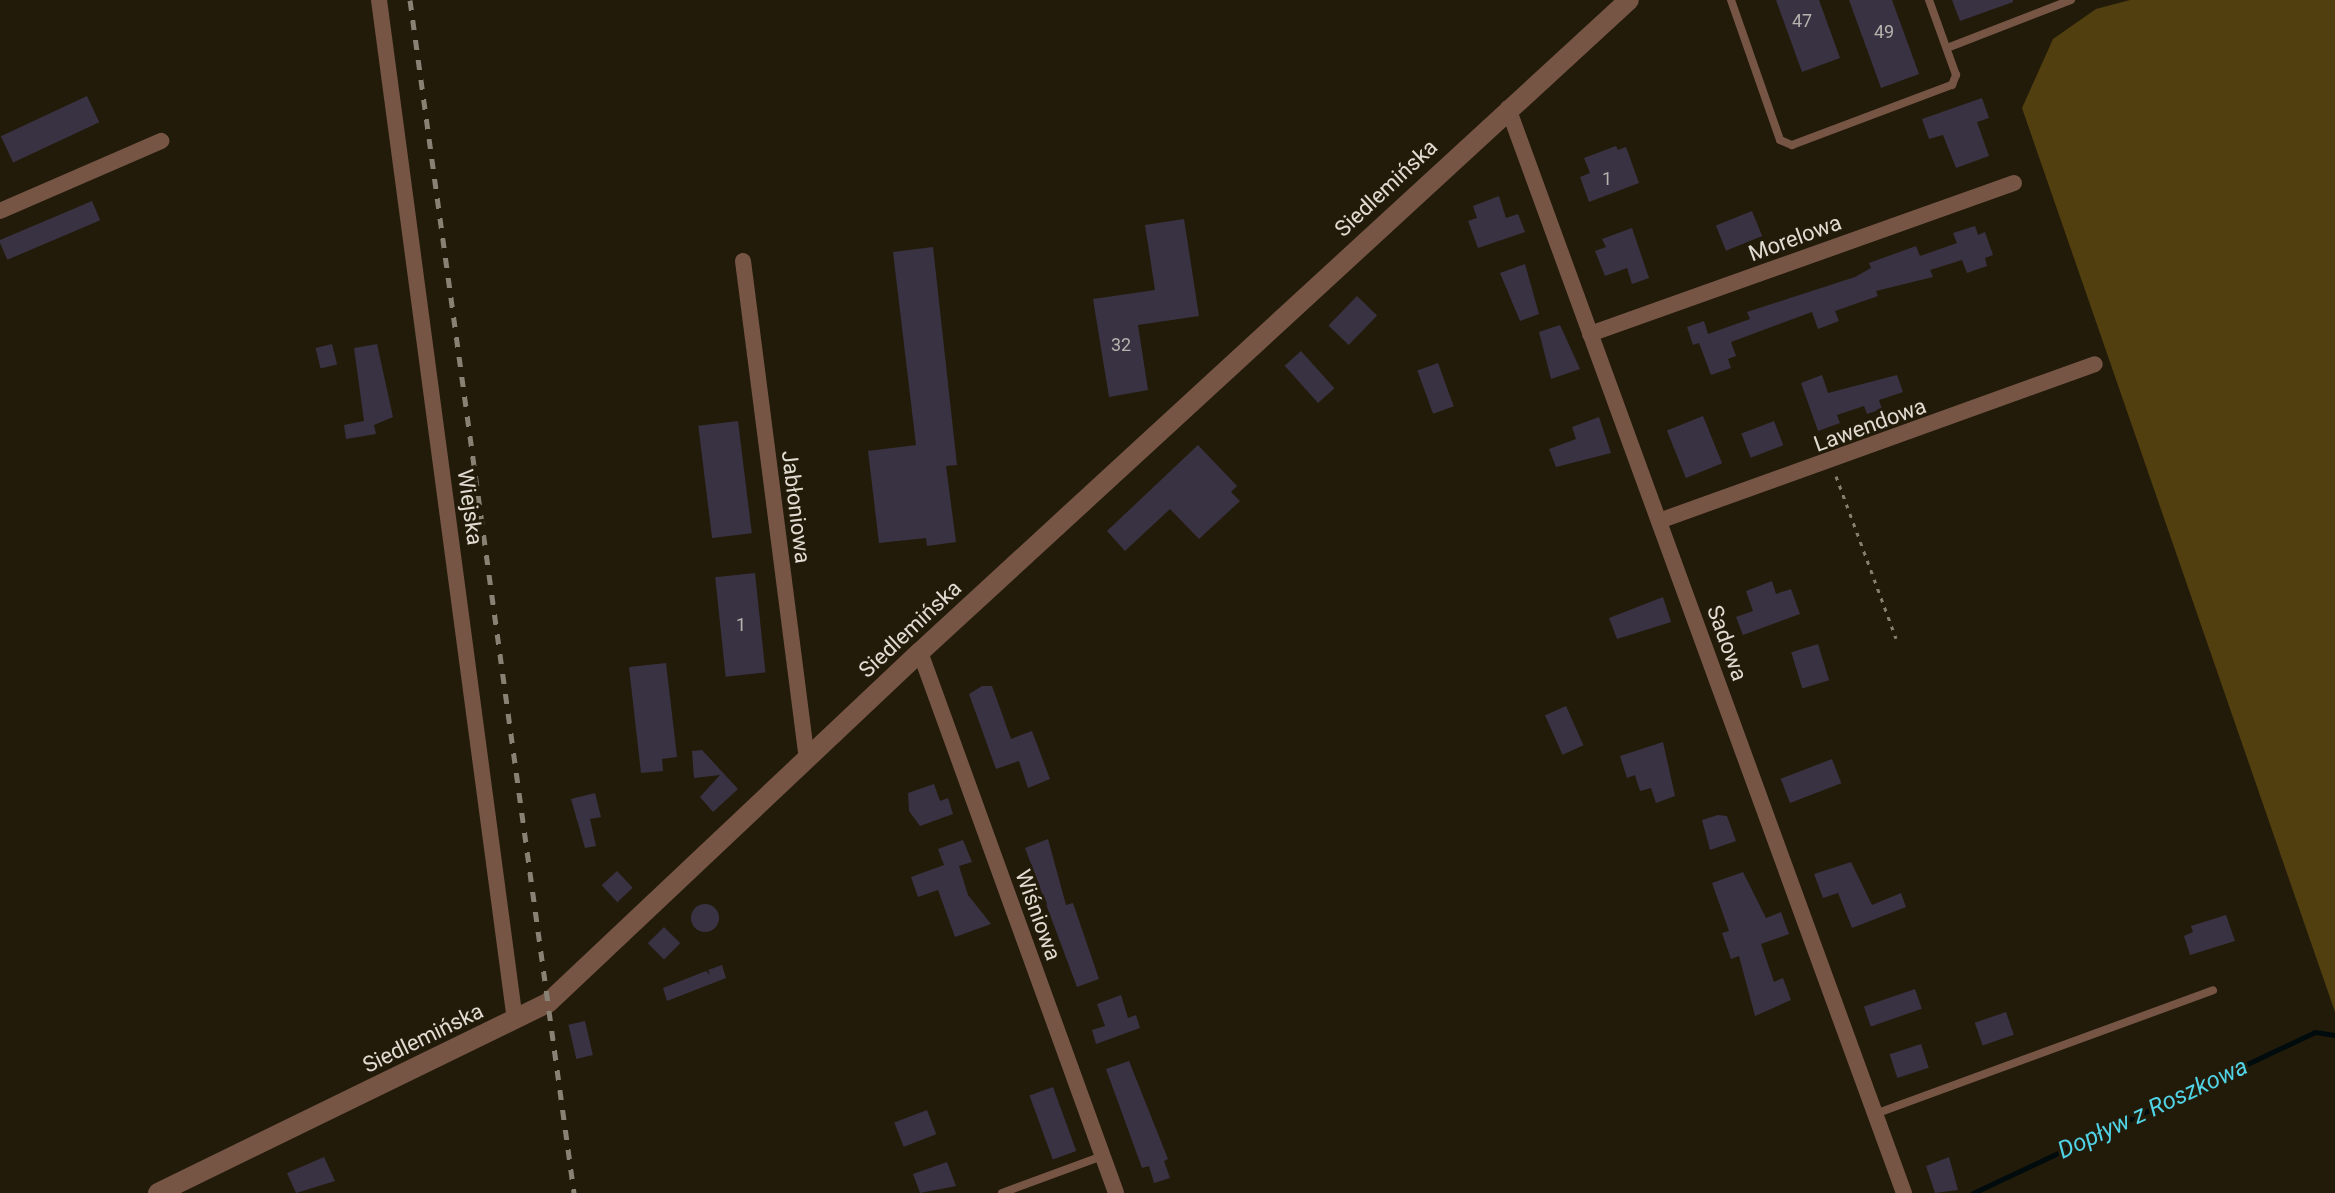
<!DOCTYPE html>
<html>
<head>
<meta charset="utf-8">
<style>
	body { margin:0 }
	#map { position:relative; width:2335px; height:1193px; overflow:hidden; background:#221b0a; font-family:Roboto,sans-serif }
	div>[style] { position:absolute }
	.forest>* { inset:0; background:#513f0f }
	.stream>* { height:5px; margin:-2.5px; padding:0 2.5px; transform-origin:2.5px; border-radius:2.5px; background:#000b0d }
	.building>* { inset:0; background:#393243; transform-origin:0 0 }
	.round { border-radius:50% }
	.path>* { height:3px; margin-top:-1.5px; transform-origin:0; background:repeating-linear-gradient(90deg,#868073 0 4px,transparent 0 10px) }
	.service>* { height:8px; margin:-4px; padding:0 4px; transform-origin:4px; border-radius:4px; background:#765545 }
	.minor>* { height:16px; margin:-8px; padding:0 8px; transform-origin:8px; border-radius:8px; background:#765545 }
	.tertiary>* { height:20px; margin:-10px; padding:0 10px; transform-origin:10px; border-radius:10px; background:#765545 }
	.rail>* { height:5px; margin-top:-2.5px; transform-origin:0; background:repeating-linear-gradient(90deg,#888275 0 10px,transparent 0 20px) }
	span { translate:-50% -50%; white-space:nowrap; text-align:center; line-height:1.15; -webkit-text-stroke:6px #221b0a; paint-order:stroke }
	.number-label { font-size:18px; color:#b7b2ae }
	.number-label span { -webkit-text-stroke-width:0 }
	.street-label { font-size:22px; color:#e1dcd2 }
	.water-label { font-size:24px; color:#51d3e6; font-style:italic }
</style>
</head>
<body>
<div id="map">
	<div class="forest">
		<i style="clip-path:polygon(2130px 0,2335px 0,2335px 1012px,2022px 108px,2053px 39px,2096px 9px)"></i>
	</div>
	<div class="stream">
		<i style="left:1973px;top:1193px;width:378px;rotate:-25.2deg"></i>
		<i style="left:2315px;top:1032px;width:20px;rotate:9deg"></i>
	</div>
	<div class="building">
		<i style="clip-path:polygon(1776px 0,1819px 0,1840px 58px,1802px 72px)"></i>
		<i style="clip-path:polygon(1849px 0,1892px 0,1919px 74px,1881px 88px)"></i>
		<i style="clip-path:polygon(1952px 0,2013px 0,2013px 2px,1960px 21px)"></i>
		<i style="left:87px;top:96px;width:29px;height:95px;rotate:65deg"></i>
		<i style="clip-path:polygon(1982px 98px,1989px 118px,1977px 122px,1989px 156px,1956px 168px,1943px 135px,1929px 139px,1922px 119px)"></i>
		<i style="clip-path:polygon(1616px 146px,1618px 150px,1626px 147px,1639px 183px,1589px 202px,1580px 177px,1590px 173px,1584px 158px)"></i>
		<i style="clip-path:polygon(1499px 196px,1506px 218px,1518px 214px,1525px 232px,1478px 248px,1468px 221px,1477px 218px,1473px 206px)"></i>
		<i style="left:92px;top:201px;width:21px;height:101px;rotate:67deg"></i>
		<i style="left:1752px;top:211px;width:27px;height:39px;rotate:68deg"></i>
		<i style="clip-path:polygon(1184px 219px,1199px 316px,1138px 325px,1148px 390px,1109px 397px,1093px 299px,1155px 290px,1145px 225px)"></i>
		<i style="clip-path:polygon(1975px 226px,1978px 235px,1985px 232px,1993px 255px,1985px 258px,1987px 266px,1967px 273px,1962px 260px,1930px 270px,1933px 277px,1876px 291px,1878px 296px,1835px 311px,1839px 321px,1818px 329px,1812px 312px,1731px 342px,1736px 356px,1728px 359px,1731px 368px,1711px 375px,1699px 343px,1693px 345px,1687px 327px,1704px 321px,1708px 334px,1750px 319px,1747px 312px,1855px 277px,1871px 268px,1869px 263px,1916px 246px,1920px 256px,1957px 243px,1953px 233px)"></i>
		<i style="clip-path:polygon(1632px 228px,1649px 278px,1632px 284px,1627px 268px,1605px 276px,1595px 251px,1606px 247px,1602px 239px)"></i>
		<i style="clip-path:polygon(933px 247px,957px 465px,946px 466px,956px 542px,927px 546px,926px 538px,879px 543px,868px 451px,916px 445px,893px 252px)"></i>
		<i style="clip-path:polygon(1525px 264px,1539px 314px,1520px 321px,1500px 273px)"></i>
		<i style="left:1357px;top:296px;width:28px;height:41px;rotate:44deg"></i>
		<i style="clip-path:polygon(1560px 325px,1580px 369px,1551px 379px,1539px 332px)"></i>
		<i style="left:332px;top:344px;width:21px;height:17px;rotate:76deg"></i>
		<i style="clip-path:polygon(377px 344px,393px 417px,374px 425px,376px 434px,346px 439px,344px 425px,364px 421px,354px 348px)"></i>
		<i style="left:1301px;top:351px;width:50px;height:22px;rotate:48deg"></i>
		<i style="left:1438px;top:363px;width:46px;height:22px;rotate:70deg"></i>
		<i style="clip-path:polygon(1822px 375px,1828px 393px,1897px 375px,1903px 392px,1879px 400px,1882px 409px,1867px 414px,1864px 406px,1837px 415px,1840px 423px,1818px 431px,1801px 383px)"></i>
		<i style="left:1703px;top:416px;width:51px;height:39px;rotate:68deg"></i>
		<i style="clip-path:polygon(1599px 417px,1611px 453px,1556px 467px,1549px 449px,1576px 439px,1572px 427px)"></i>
		<i style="left:738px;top:421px;width:113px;height:40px;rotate:83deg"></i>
		<i style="left:1774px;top:421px;width:26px;height:35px;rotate:69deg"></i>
		<i style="clip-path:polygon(1198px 445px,1237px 486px,1231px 492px,1240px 501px,1199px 539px,1170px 509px,1125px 551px,1107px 531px)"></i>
		<i style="left:755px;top:573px;width:100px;height:40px;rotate:84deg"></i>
		<i style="clip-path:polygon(1772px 581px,1776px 594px,1791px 589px,1800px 614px,1743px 635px,1736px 617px,1753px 611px,1746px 591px)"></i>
		<i style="clip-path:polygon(1663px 597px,1671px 622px,1617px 639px,1609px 618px)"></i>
		<i style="left:1818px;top:644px;width:38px;height:28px;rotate:73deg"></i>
		<i style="clip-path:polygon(666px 663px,677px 757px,662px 759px,663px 771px,641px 773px,629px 667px)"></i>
		<i style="clip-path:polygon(982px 686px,992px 686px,1011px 739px,1032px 731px,1050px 779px,1028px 788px,1019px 761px,996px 769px,969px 694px)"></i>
		<i style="left:1566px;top:706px;width:43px;height:23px;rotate:66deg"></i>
		<i style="clip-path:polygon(1663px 742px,1675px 796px,1656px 803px,1651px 788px,1640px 791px,1635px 775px,1627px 778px,1620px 756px)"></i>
		<i style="clip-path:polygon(702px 750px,738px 789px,713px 812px,700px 797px,720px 775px,694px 778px,692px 751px)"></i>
		<i style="left:1832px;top:759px;width:26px;height:55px;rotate:69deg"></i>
		<i style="clip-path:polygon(934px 784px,940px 801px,948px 798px,953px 814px,920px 826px,909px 811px,908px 793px)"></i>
		<i style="clip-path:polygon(595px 793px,601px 817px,590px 819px,596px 846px,585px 848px,571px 799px)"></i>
		<i style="clip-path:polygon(1718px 815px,1727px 816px,1736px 841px,1710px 850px,1702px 820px)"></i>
		<i style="clip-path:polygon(1048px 839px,1066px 905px,1073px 903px,1099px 979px,1077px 987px,1025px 848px)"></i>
		<i style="clip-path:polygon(963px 840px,972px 862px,959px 866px,968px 895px,991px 924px,955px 937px,938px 890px,918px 897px,911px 877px,944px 865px,938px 849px)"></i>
		<i style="clip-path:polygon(1851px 862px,1872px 905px,1901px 893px,1906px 907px,1852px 928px,1838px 893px,1823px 898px,1814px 874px)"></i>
		<i style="left:617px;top:871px;width:23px;height:21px;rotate:47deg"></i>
		<i style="clip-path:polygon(1743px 872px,1766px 918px,1781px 912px,1789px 934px,1761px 944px,1774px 982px,1783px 978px,1791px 1000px,1755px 1016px,1739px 956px,1731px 959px,1722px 933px,1729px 931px,1712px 883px)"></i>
		<i class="round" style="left:691px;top:904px;width:28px;height:28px"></i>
		<i style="clip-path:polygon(2226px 915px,2235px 941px,2190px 955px,2184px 936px,2193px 932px,2191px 926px)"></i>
		<i style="left:664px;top:927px;width:23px;height:23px;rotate:45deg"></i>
		<i style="clip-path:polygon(722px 965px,726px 978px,667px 1001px,663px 988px,706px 971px,710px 975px,708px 970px)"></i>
		<i style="left:1915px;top:989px;width:21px;height:54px;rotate:71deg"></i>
		<i style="clip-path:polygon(1121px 995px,1128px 1018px,1136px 1015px,1140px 1028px,1096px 1044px,1092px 1030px,1105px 1026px,1097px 1004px)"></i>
		<i style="left:2006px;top:1012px;width:24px;height:33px;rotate:71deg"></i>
		<i style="left:585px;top:1021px;width:35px;height:17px;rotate:77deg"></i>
		<i style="left:1921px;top:1044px;width:25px;height:33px;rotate:72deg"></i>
		<i style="clip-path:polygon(1129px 1061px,1168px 1159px,1164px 1161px,1170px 1178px,1154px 1183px,1149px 1166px,1142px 1168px,1106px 1069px)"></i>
		<i style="left:1053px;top:1087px;width:68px;height:25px;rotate:70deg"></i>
		<i style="left:927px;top:1110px;width:26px;height:35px;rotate:69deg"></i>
		<i style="clip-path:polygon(324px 1157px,335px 1181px,296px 1193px,287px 1173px)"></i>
		<i style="clip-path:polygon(1949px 1157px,1958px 1190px,1935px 1193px,1926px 1166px)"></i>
		<i style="clip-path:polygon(947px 1162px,956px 1186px,920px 1193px,913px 1174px)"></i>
	</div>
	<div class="path">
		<i style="left:1836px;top:476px;width:173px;rotate:69.7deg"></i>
	</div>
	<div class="service">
		<i style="left:1731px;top:0;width:148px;rotate:70.7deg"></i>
		<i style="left:1780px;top:140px;width:13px;rotate:23deg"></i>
		<i style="left:1792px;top:145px;width:171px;rotate:-20.6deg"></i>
		<i style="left:1952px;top:85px;width:11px;rotate:-68deg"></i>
		<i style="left:1956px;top:75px;width:80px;rotate:-109.8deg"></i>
		<i style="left:1947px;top:48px;width:133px;rotate:-21.2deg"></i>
		<i style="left:1875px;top:1114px;width:360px;rotate:-20.1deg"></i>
		<i style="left:1002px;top:1193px;width:107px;rotate:-20.3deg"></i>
	</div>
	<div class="minor">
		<i style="left:379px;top:0;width:1029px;rotate:82.41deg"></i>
		<i style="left:1508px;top:108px;width:1155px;rotate:69.95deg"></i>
		<i style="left:0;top:211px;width:176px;rotate:-23.5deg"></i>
		<i style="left:743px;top:261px;width:503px;rotate:82.69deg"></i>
		<i style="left:1590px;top:334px;width:450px;rotate:-19.6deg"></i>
		<i style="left:1659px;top:521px;width:463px;rotate:-19.8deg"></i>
		<i style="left:920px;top:652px;width:575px;rotate:70.08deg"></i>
	</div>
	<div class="tertiary">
		<i style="left:158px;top:1193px;width:434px;rotate:-26deg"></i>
		<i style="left:548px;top:1003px;width:511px;rotate:-43.34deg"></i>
		<i style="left:920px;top:652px;width:963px;rotate:-42.6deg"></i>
	</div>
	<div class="rail">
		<i style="left:410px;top:0;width:1204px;rotate:82.17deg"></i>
	</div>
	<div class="number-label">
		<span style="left:1802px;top:21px">47</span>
		<span style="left:1884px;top:32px">49</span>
		<span style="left:1607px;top:179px">1</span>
		<span style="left:1121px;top:345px">32</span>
		<span style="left:741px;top:625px">1</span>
	</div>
	<div class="street-label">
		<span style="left:1386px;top:188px;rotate:-43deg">Siedlemińska</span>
		<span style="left:1795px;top:238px;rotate:-20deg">Morelowa</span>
		<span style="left:1870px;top:425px;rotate:-20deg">Lawendowa</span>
		<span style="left:470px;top:507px;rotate:82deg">Wiejska</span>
		<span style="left:796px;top:507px;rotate:83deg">Jabłoniowa</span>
		<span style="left:910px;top:629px;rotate:-43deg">Siedlemińska</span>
		<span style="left:1727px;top:643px;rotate:70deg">Sadowa</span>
		<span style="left:1038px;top:915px;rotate:70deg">Wiśniowa</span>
		<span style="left:423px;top:1038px;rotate:-26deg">Siedlemińska</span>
	</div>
	<div class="water-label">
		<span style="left:2153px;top:1109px;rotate:-25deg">Dopływ z Roszkowa</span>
	</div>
</div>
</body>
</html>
